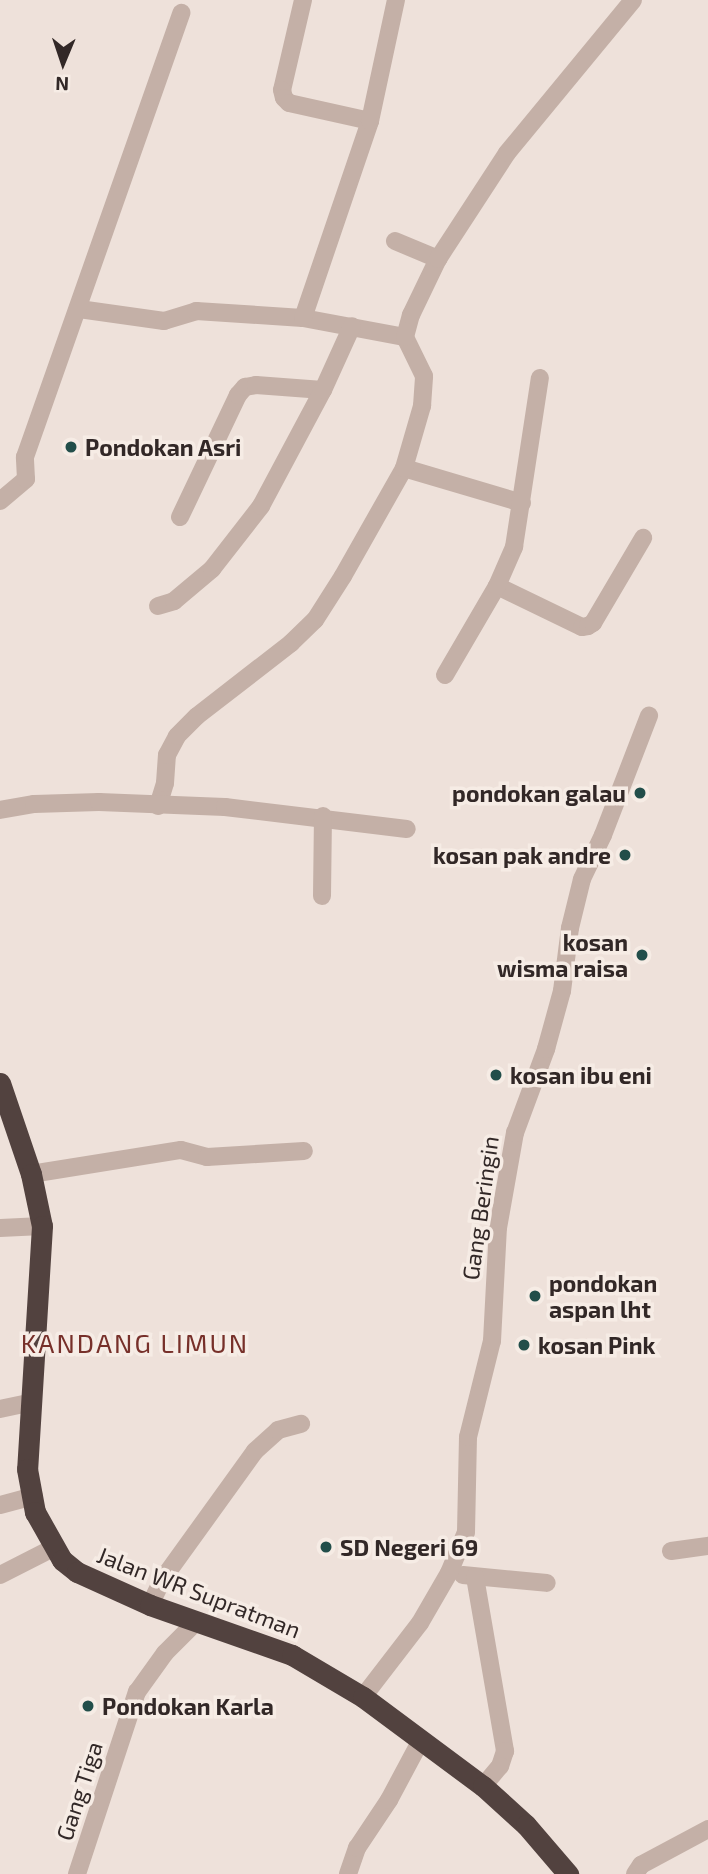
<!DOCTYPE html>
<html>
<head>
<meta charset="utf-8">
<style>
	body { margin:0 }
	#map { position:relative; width:708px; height:1874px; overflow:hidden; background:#eee1da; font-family:"Exo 2",sans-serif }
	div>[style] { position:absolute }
	.minor>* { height:18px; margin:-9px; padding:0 9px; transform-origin:9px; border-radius:9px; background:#c4b0a7 }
	.highway>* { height:21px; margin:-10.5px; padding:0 10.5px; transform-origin:10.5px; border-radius:10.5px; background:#52423f }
	.dots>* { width:19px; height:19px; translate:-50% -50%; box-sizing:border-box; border:4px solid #f6ece5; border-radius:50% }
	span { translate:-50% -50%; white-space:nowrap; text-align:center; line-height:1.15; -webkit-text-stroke:7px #f6ece5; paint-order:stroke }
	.poi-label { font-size:23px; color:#322827; font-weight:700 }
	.left { translate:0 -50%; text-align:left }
	.right { translate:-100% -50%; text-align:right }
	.street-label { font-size:23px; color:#322827 }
	.quarter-label { font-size:26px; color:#77302a; letter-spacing:2px }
	.north { position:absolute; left:28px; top:28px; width:70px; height:70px; -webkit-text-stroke:5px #f6ece5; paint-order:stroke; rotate:182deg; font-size:19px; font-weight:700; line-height:28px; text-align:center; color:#322827 }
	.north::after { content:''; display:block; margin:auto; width:24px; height:32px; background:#322827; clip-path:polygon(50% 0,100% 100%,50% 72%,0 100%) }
</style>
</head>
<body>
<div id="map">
	<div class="minor">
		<i style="left:303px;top:0;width:92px;rotate:103.1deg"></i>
		<i style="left:282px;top:90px;width:8px;rotate:76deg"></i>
		<i style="left:284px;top:98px;width:7px;rotate:45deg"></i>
		<i style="left:289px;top:103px;width:83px;rotate:12.5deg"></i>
		<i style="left:395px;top:241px;width:47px;rotate:22.7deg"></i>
		<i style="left:79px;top:309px;width:86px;rotate:8deg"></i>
		<i style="left:164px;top:321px;width:34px;rotate:-17deg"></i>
		<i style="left:196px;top:311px;width:107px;rotate:3.7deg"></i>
		<i style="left:303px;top:318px;width:104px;rotate:10.6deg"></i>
		<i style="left:303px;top:318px;width:208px;rotate:-71.2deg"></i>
		<i style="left:370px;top:121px;width:124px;rotate:-77.9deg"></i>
		<i style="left:404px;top:468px;width:123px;rotate:16.5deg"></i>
		<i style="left:0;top:501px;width:34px;rotate:-40deg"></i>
		<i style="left:26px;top:479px;width:22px;rotate:-93deg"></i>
		<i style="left:25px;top:457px;width:471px;rotate:-70.6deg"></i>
		<i style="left:180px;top:517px;width:135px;rotate:-64.6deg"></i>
		<i style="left:238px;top:395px;width:11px;rotate:-49deg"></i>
		<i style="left:245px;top:387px;width:11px;rotate:-10deg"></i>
		<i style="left:256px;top:385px;width:67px;rotate:4.3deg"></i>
		<i style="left:497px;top:586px;width:94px;rotate:25.8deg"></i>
		<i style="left:582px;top:627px;width:6px;rotate:-9deg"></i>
		<i style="left:588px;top:626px;width:6px;rotate:-31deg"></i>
		<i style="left:593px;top:623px;width:99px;rotate:-59.5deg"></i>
		<i style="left:158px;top:606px;width:17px;rotate:-17deg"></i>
		<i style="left:174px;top:601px;width:50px;rotate:-40.1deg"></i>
		<i style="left:212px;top:569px;width:80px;rotate:-52.1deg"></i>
		<i style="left:261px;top:506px;width:132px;rotate:-61.9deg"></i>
		<i style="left:323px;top:390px;width:70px;rotate:-65.6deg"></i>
		<i style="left:445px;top:675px;width:103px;rotate:-59.7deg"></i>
		<i style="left:497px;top:586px;width:43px;rotate:-66.4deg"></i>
		<i style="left:514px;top:547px;width:171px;rotate:-81.3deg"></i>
		<i style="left:158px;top:806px;width:24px;rotate:-73deg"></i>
		<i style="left:165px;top:783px;width:28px;rotate:-86deg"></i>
		<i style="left:167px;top:755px;width:21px;rotate:-62deg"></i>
		<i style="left:177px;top:736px;width:28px;rotate:-45deg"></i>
		<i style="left:197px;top:716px;width:119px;rotate:-37.8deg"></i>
		<i style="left:291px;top:643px;width:33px;rotate:-44deg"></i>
		<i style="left:315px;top:620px;width:52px;rotate:-57.5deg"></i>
		<i style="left:343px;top:576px;width:124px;rotate:-60.5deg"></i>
		<i style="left:404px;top:468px;width:65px;rotate:-73.8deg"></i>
		<i style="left:422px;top:406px;width:30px;rotate:-86deg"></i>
		<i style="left:424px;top:376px;width:43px;rotate:-116deg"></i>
		<i style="left:405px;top:337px;width:23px;rotate:-75deg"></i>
		<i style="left:411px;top:315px;width:62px;rotate:-64.3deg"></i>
		<i style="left:438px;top:259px;width:126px;rotate:-56.9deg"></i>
		<i style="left:507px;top:153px;width:198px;rotate:-50.5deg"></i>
		<i style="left:0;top:810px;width:35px;rotate:-10deg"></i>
		<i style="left:34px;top:804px;width:65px;rotate:-1.8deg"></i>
		<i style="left:99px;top:802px;width:126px;rotate:2.3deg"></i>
		<i style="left:225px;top:807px;width:183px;rotate:6.9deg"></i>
		<i style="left:322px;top:896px;width:80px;rotate:-89.3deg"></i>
		<i style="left:31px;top:1174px;width:152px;rotate:-9.1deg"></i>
		<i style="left:181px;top:1150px;width:27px;rotate:15deg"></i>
		<i style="left:207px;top:1157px;width:97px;rotate:-3.5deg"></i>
		<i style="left:0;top:1228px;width:42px;rotate:-2.7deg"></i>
		<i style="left:0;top:1409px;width:30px;rotate:-12deg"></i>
		<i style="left:0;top:1505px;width:35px;rotate:-15deg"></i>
		<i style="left:671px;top:1551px;width:37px;rotate:-8deg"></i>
		<i style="left:0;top:1575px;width:59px;rotate:-27deg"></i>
		<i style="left:463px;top:1575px;width:84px;rotate:5.4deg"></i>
		<i style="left:475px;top:1577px;width:177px;rotate:80.2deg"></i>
		<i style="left:505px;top:1751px;width:16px;rotate:108deg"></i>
		<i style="left:500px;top:1766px;width:26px;rotate:130deg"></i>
		<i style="left:150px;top:1605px;width:28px;rotate:-64deg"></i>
		<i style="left:162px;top:1580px;width:159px;rotate:-54.2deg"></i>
		<i style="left:255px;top:1451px;width:31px;rotate:-42deg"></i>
		<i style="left:278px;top:1430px;width:24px;rotate:-15deg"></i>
		<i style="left:363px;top:1697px;width:93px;rotate:-52.4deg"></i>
		<i style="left:420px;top:1623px;width:58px;rotate:-59.9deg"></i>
		<i style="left:449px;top:1573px;width:44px;rotate:-67.5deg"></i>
		<i style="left:466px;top:1532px;width:95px;rotate:-88.8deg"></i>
		<i style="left:468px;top:1437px;width:99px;rotate:-76deg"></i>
		<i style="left:492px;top:1341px;width:113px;rotate:-87deg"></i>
		<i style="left:498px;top:1228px;width:97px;rotate:-79.9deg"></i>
		<i style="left:515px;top:1133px;width:90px;rotate:-69.7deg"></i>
		<i style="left:546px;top:1049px;width:60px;rotate:-74.6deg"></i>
		<i style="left:562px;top:991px;width:64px;rotate:-82.8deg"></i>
		<i style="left:570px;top:928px;width:50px;rotate:-76.2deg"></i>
		<i style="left:582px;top:879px;width:49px;rotate:-64.5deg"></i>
		<i style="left:603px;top:835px;width:128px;rotate:-68.9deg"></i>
		<i style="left:77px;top:1874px;width:192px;rotate:-71.8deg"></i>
		<i style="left:137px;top:1692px;width:48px;rotate:-54.3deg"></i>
		<i style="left:165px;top:1653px;width:45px;rotate:-45deg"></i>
		<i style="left:348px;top:1874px;width:28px;rotate:-71deg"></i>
		<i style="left:357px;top:1848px;width:58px;rotate:-56.3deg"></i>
		<i style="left:389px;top:1800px;width:68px;rotate:-61.9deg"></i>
		<i style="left:635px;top:1874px;width:11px;rotate:-56deg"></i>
		<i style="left:641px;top:1865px;width:76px;rotate:-28.2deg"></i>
	</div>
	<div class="highway">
		<i style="left:0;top:1083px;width:96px;rotate:71.2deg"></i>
		<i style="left:31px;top:1174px;width:53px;rotate:78.1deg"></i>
		<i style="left:42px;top:1226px;width:243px;rotate:93.5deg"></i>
		<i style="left:27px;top:1469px;width:44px;rotate:79.5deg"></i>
		<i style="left:35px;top:1512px;width:55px;rotate:60.6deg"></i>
		<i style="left:62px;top:1560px;width:19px;rotate:39deg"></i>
		<i style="left:77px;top:1572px;width:80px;rotate:24.3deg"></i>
		<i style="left:150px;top:1605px;width:151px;rotate:19.4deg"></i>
		<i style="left:292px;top:1655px;width:82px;rotate:30.6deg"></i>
		<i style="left:363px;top:1697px;width:149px;rotate:36.6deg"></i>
		<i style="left:483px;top:1786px;width:58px;rotate:42.2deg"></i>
		<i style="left:526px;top:1825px;width:65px;rotate:49.4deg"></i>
	</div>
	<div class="dots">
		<i style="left:71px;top:447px;background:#224e4a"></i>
		<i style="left:640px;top:793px;background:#224e4a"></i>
		<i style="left:625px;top:855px;background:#224e4a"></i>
		<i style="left:642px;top:955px;background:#224e4a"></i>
		<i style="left:496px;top:1075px;background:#224e4a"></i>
		<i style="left:535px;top:1296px;background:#224e4a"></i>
		<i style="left:524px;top:1345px;background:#224e4a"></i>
		<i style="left:326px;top:1547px;background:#224e4a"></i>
		<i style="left:88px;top:1706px;background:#224e4a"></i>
	</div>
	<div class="poi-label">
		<span class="left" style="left:85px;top:447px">Pondokan Asri</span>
		<span class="right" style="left:626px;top:793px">pondokan galau</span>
		<span class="right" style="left:611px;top:855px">kosan pak andre</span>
		<span class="right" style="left:628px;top:955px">kosan<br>wisma raisa</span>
		<span class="left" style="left:510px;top:1075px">kosan ibu eni</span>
		<span class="left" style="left:549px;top:1296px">pondokan<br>aspan lht</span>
		<span class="left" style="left:538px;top:1345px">kosan Pink</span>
		<span class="left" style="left:340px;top:1547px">SD Negeri 69</span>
		<span class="left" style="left:102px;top:1706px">Pondokan Karla</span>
	</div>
	<div class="street-label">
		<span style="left:480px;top:1208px;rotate:-82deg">Gang Beringin</span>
		<span style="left:199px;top:1592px;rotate:21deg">Jalan WR Supratman</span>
		<span style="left:79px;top:1791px;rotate:-72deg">Gang Tiga</span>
	</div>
	<div class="quarter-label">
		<span style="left:135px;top:1343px">KANDANG LIMUN</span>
	</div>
	<div class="north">N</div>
</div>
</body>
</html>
